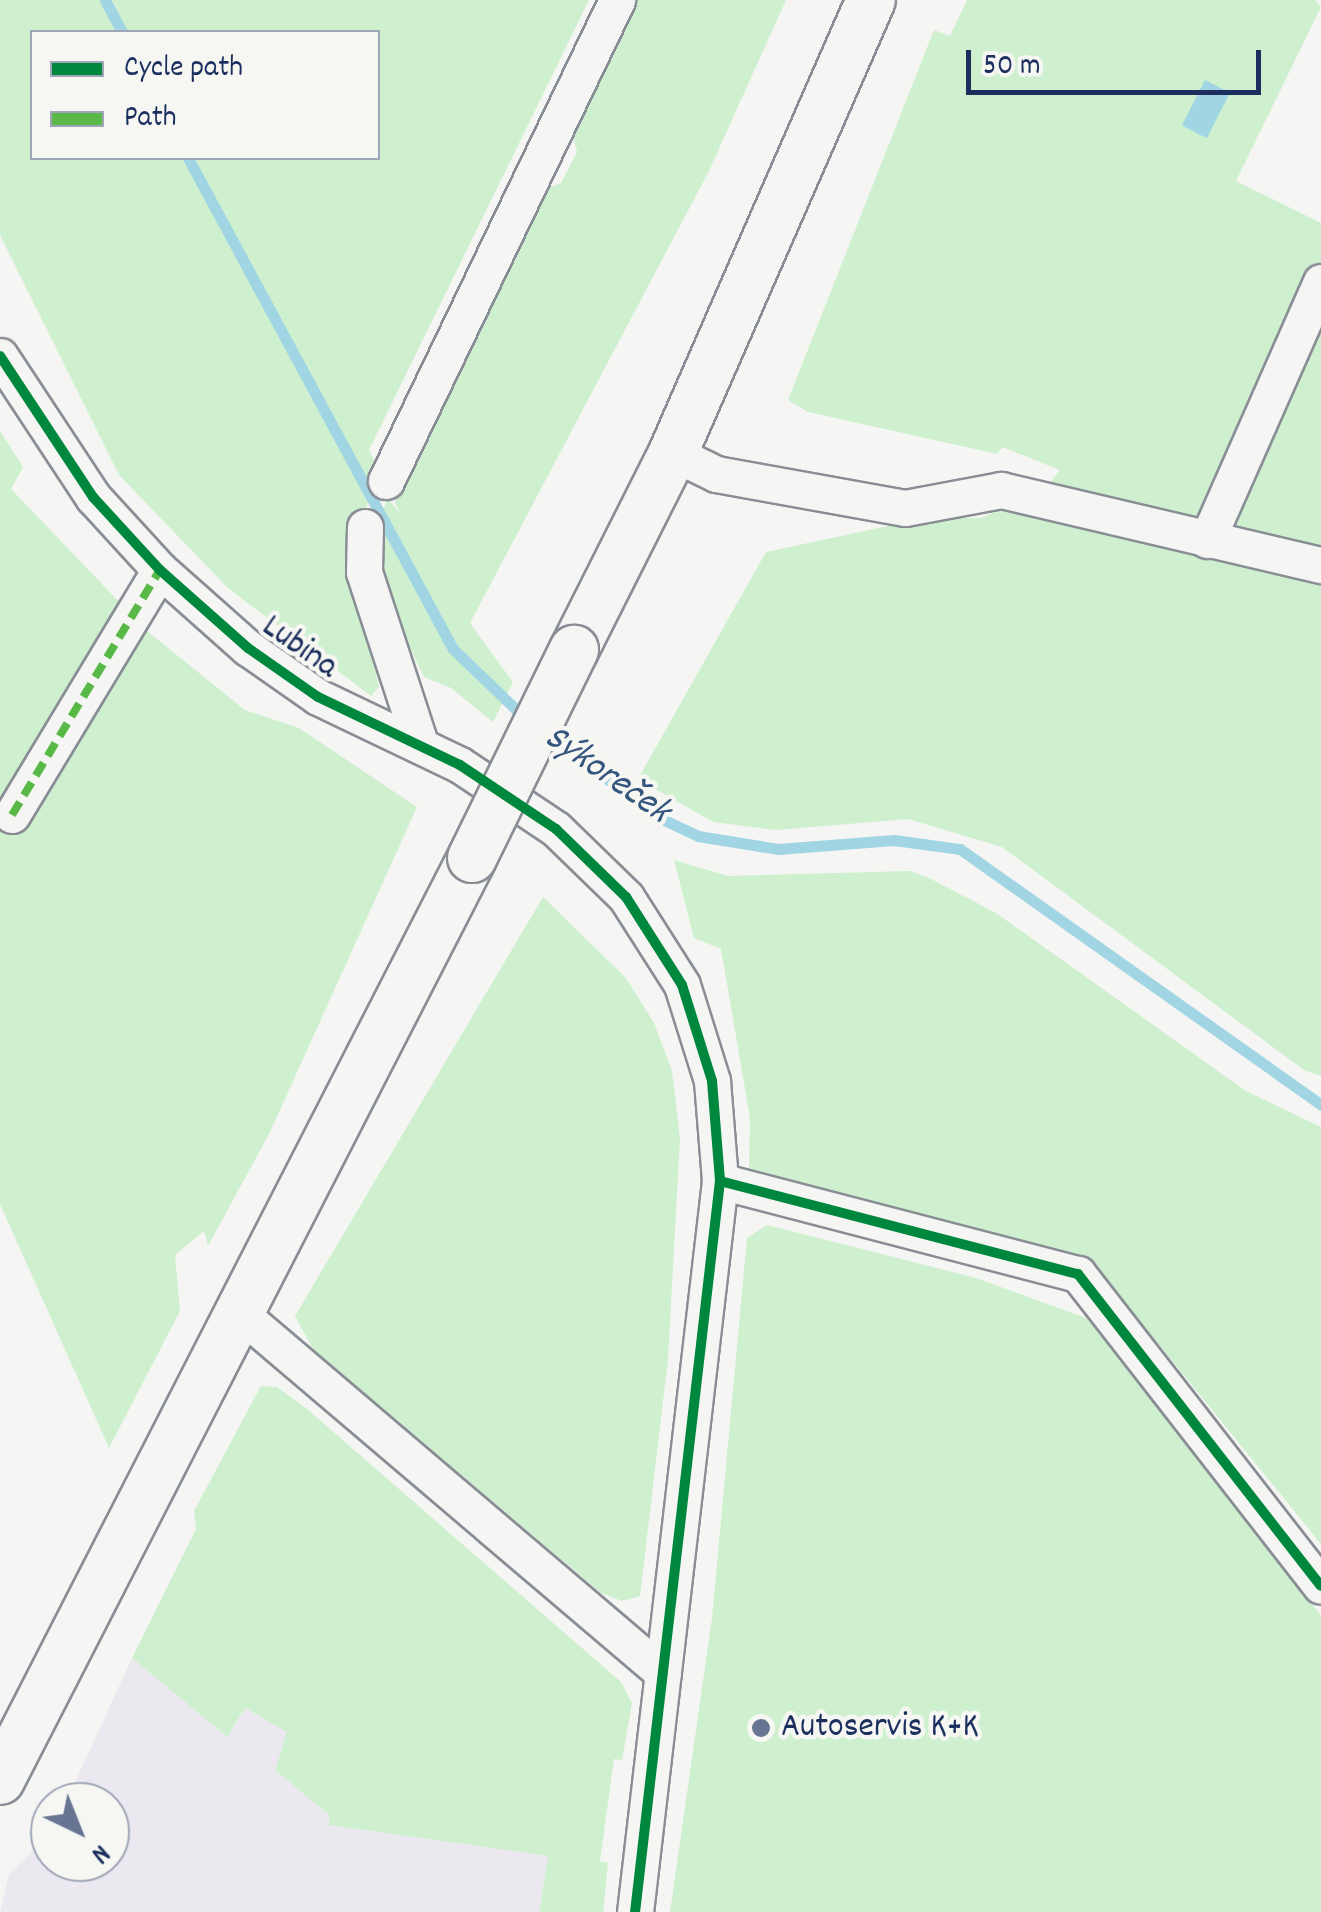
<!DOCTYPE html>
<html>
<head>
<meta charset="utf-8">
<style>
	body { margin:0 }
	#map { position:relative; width:1321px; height:1912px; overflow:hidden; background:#f5f5f3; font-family:Dekko,sans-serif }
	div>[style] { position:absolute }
	.built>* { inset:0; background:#ebe9ef }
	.green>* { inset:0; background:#cef0cf }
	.water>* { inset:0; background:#a1d5e4; transform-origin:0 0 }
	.stream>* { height:11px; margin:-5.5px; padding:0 5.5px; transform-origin:5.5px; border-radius:5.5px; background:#a1d5e4 }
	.roads { filter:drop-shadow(2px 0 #898d95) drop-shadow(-2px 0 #898d95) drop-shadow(0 2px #898d95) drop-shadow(0 -2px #898d95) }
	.street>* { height:35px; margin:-17.5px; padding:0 17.5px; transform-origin:17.5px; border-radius:17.5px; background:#f5f5f3 }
	.secondary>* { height:48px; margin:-24px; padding:0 24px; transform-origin:24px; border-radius:24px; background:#f5f5f3 }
	.bridges { filter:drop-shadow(2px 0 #898d95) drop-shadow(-2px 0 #898d95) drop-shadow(0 2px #898d95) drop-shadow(0 -2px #898d95) }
	.secondary-bridge>* { height:48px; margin:-24px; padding:0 24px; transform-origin:24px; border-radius:24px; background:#f5f5f3 }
	.quiet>* { height:8px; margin-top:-4px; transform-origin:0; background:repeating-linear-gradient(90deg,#58b947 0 15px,transparent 0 23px) }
	.cycleway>* { height:10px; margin:-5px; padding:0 5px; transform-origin:5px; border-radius:5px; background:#00873e }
	.dots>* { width:28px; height:28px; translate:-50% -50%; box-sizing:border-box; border:5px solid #f6f6f2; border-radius:50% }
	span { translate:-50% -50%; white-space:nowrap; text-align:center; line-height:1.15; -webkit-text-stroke:9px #f6f6f2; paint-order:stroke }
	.street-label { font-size:35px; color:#1b2f5e }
	.poi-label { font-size:35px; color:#1b2f5e }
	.left { translate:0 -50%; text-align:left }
	.water-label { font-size:38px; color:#34557e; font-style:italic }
	.legend { position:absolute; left:30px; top:30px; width:350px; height:130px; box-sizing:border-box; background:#f6f6f2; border:2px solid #9ea6b7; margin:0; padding:12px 18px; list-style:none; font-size:30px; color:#1b2f5e }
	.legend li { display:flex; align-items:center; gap:20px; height:50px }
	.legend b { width:50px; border:2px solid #9ea6b7 }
	.north { position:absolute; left:30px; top:1782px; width:100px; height:100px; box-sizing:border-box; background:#f6f6f2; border:2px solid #9ea6b7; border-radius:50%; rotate:137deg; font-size:28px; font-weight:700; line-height:40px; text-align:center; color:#1b2f5e }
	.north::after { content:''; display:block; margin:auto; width:35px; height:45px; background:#677492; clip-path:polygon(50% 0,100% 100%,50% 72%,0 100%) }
	.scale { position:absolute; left:966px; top:50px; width:295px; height:45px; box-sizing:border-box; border:5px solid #1b2f5e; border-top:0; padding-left:12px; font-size:30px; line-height:35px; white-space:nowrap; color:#1b2f5e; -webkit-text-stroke:8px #f6f6f2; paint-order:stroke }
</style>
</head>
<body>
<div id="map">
	<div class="built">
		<i style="clip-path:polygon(132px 1658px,227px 1737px,245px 1708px,288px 1732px,275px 1770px,329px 1815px,329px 1825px,549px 1856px,539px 1912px,0 1912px,9px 1874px,50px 1834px,50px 1862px,110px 1862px,110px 1802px,66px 1802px)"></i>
	</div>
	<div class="green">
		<i style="clip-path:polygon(evenodd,0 0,589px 0,369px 450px,380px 473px,360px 523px,357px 596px,379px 687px,371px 696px,228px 588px,119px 475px,0 235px,0 0,32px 32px,378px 32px,378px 158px,32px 158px,32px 32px)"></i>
		<i style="clip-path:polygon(635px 0,786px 0,709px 171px,470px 623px,513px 682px,493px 722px,451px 688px,424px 677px,379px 582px,371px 531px,388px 499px,400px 513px,395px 502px,407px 473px,482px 316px,546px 189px,561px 183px,577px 152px,573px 136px)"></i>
		<i style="clip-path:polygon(967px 0,1315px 0,1321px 7px,1236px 181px,1321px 223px,1321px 263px,1207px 514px,1183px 519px,1045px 489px,1060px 470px,1002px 447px,997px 454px,808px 412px,788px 400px,934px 30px,950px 36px)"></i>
		<i style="clip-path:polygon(1321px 315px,1321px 555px,1227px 533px)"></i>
		<i style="clip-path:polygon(0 431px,23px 467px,11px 489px,147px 631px,245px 710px,299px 728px,417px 807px,270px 1132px,208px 1246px,204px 1231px,175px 1255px,180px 1311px,109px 1448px,0 1204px)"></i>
		<i style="clip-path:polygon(1017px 504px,1321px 574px,1321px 1076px,1304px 1070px,1002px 847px,908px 819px,776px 830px,713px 822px,638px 779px,766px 552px,921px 519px,980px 518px)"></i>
		<i style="clip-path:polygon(674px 860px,728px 876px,910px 871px,931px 879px,996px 913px,1246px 1091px,1321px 1127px,1321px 1544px,1101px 1273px,749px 1174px,750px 1118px,721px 949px,694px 938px)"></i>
		<i style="clip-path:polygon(543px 897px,626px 978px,654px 1023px,672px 1071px,680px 1138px,668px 1359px,640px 1596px,622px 1601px,601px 1593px,313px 1349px,295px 1316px)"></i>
		<i style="clip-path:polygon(767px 1225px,976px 1278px,1086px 1318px,1182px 1433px,1321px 1616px,1321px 1912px,670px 1912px,712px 1618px,747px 1238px)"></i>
		<i style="clip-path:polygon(261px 1386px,277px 1387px,307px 1409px,621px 1682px,632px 1703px,622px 1760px,614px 1759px,600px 1861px,608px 1863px,603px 1912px,539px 1912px,548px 1856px,329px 1825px,329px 1815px,275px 1770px,287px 1732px,245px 1708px,227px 1737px,132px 1658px,196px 1529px,194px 1511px)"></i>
	</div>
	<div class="water">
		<i style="left:1205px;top:80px;width:28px;height:51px;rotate:27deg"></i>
	</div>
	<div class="stream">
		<i style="left:105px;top:0;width:36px;rotate:62deg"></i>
		<i style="left:188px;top:158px;width:558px;rotate:61.64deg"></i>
		<i style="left:453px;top:649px;width:103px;rotate:43.8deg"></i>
		<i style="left:545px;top:734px;width:145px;rotate:36deg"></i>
		<i style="left:662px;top:819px;width:40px;rotate:25deg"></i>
		<i style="left:698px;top:836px;width:81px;rotate:9.2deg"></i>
		<i style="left:778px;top:849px;width:116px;rotate:-4.4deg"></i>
		<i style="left:894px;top:840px;width:67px;rotate:7.8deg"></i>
		<i style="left:960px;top:849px;width:443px;rotate:35.3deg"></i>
	</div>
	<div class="roads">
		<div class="street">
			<i style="left:0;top:356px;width:169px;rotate:56.6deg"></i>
			<i style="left:93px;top:497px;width:99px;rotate:47.5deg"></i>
			<i style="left:160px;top:570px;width:118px;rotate:41.6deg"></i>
			<i style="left:248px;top:648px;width:85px;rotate:35deg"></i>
			<i style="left:318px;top:697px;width:157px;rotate:25.6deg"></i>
			<i style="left:460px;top:765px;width:115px;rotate:33.7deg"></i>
			<i style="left:556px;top:829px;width:98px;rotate:44.2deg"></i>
			<i style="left:626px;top:897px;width:104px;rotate:57.5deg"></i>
			<i style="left:682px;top:985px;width:101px;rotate:72.6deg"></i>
			<i style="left:712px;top:1081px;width:100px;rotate:85.4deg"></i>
			<i style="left:720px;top:1181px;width:736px;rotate:96.63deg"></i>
			<i style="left:673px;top:453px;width:48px;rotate:26deg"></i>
			<i style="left:716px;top:474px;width:192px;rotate:10.2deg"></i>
			<i style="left:905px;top:508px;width:98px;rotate:-10.6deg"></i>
			<i style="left:1001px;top:490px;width:329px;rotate:13.2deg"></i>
			<i style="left:386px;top:481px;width:534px;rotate:-64.35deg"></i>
			<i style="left:365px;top:527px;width:45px;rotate:91.3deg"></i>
			<i style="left:364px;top:572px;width:183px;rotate:71.9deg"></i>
			<i style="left:1207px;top:540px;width:282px;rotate:-66.2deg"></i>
			<i style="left:12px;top:815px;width:286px;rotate:-58.9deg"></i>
			<i style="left:720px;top:1181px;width:370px;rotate:14.6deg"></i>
			<i style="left:1078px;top:1274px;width:395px;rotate:52.1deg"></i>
			<i style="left:241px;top:1314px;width:554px;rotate:40.39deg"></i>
		</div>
		<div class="secondary">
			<i style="left:574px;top:650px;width:220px;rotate:-63.3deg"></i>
			<i style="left:673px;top:453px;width:494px;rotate:-66.4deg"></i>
			<i style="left:0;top:1780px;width:1036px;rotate:-62.89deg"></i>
		</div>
	</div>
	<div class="bridges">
		<div class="secondary-bridge">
			<i style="left:472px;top:858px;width:232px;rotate:-63.9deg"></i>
		</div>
	</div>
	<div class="quiet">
		<i style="left:12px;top:815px;width:286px;rotate:-58.9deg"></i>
	</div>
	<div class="cycleway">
		<i style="left:0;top:356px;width:169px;rotate:56.6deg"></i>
		<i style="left:93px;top:497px;width:99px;rotate:47.5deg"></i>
		<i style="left:160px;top:570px;width:118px;rotate:41.6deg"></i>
		<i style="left:248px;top:648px;width:85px;rotate:35deg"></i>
		<i style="left:318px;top:697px;width:157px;rotate:25.6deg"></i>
		<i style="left:460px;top:765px;width:115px;rotate:33.7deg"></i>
		<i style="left:556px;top:829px;width:98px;rotate:44.2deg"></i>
		<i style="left:626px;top:897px;width:104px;rotate:57.5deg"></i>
		<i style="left:682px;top:985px;width:101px;rotate:72.6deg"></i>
		<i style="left:712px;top:1081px;width:100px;rotate:85.4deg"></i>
		<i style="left:720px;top:1181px;width:736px;rotate:96.63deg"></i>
		<i style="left:720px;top:1181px;width:370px;rotate:14.6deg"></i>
		<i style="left:1078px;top:1274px;width:395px;rotate:52.1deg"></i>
	</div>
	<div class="dots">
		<i style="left:761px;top:1728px;background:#677492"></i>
	</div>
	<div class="street-label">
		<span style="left:299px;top:648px;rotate:35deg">Lubina</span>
	</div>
	<div class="poi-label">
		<span class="left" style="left:781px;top:1728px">Autoservis K+K</span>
	</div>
	<div class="water-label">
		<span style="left:606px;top:776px;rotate:35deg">Sýkoreček</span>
	</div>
	<ul class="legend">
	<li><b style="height:12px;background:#00873e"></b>Cycle path</li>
	<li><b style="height:12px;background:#58b947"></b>Path</li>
	</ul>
	<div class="north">N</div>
	<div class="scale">50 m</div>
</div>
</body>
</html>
